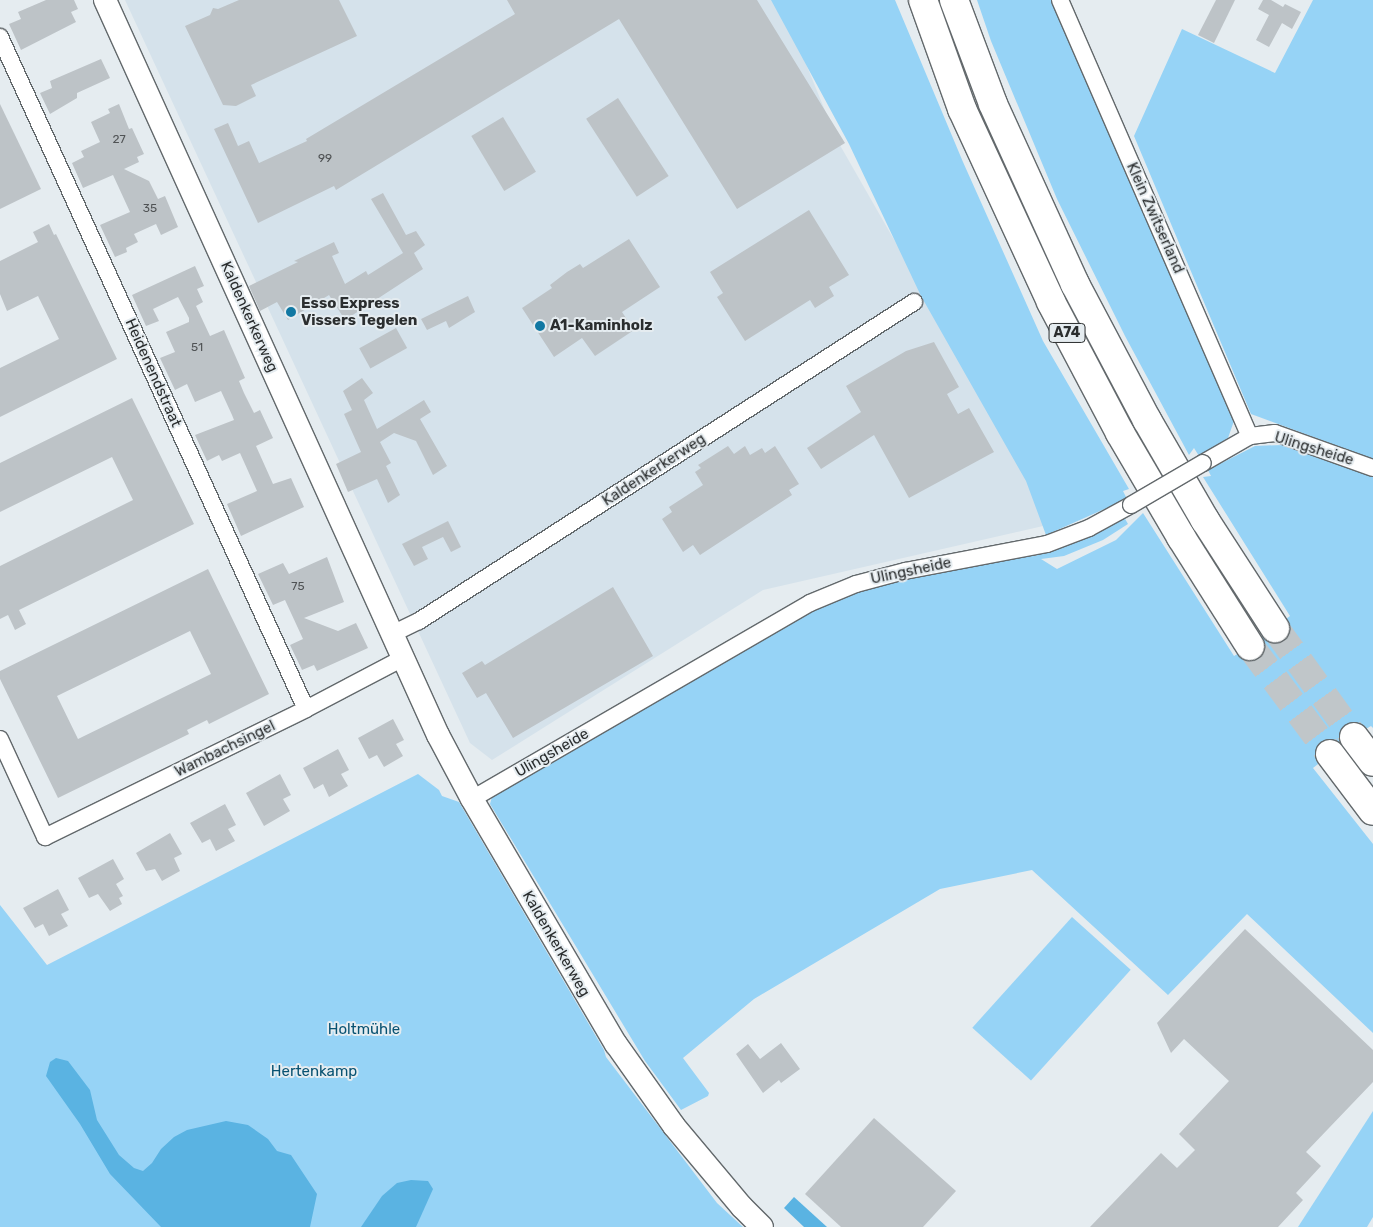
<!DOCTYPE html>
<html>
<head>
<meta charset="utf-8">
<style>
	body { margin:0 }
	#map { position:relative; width:1373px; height:1227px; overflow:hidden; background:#e5ecf0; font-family:Rubik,sans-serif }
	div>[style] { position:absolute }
	.built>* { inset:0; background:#d5e2eb }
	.green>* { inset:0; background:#96d3f6; transform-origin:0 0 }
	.water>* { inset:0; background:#5ab3e2 }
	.building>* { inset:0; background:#bdc3c7; transform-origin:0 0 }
	.highway-tunnel>* { height:28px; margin-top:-14px; transform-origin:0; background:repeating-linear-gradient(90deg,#c0c6c9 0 28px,transparent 0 42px) }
	.roads { filter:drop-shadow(1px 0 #63696c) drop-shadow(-1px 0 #63696c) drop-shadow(0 1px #63696c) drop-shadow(0 -1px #63696c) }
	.street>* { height:16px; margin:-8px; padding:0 8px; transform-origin:8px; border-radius:8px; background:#fff }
	.secondary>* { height:22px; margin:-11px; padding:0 11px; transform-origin:11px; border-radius:11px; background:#fff }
	.highway>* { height:28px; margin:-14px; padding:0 14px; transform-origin:14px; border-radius:14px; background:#fff }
	.bridges { filter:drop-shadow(1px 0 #63696c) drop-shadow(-1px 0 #63696c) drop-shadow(0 1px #63696c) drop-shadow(0 -1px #63696c) }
	.street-bridge>* { height:16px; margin:-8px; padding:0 8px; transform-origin:8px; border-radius:8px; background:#fff }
	.dots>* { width:14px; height:14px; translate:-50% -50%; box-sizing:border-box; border:2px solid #e5ecf0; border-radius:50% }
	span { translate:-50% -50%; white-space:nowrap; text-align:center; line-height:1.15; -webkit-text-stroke:4px #e5ecf0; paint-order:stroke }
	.number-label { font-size:12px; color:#505355 }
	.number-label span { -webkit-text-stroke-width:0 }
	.shield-label span { padding:1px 4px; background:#e5ecf0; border:1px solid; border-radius:4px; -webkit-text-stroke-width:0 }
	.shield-label { font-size:14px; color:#2b2e2f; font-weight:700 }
	.street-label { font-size:15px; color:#2b2e2f }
	.poi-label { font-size:15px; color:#2b2e2f; font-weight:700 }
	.left { translate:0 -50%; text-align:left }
	.park-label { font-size:15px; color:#085272 }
</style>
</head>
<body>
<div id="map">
	<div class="built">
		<i style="clip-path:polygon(125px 0,780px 0,837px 140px,1056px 523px,763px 590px,492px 760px,470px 743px)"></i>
	</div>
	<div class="green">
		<i style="clip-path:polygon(771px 0,895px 0,963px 162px,1043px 341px,1129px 489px,1123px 491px,1127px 499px,1046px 535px,1026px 481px,921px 296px,849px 144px)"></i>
		<i style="clip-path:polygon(977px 0,1051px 0,1235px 418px,1228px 438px,1199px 456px,1194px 448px,1189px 455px,1125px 336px,1057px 199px,991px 41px)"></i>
		<i style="clip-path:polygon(1313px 0,1373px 0,1373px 459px,1251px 414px,1134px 136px,1182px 29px,1275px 73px)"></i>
		<i style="clip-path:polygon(1282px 445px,1373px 477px,1373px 728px,1371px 726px,1351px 738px,1313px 768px,1373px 844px,1373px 1033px,1247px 914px,1168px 995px,1032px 870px,940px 889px,754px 999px,683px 1058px,709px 1093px,708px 1096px,681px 1110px,645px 1061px,490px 804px,492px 797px,813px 610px,859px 591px,907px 579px,1011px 557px,1035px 556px,1087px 538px,1124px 517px,1128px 524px,1103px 540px,1064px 556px,1041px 559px,1057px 569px,1116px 540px,1143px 513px,1234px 656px,1249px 647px,1290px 616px,1203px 477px,1211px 476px,1208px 470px,1255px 446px)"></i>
		<i style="clip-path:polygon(418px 774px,439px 790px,442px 796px,459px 802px,604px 1050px,606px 1057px,717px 1203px,743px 1227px,0 1227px,0 905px,47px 965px)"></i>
		<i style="left:1072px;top:917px;width:79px;height:149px;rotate:42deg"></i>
		<i style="clip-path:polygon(1373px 1111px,1373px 1217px,1367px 1227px,1298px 1227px)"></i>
	</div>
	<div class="water">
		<i style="clip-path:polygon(56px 1058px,68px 1061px,90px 1090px,97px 1120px,119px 1155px,134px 1168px,143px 1171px,152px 1163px,161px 1149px,174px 1137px,187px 1130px,226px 1121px,248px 1125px,268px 1139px,277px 1151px,291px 1155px,317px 1194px,310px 1227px,161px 1227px,110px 1174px,80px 1124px,46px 1076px,50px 1062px)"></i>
		<i style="clip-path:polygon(411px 1180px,428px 1181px,433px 1189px,416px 1227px,361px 1227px,382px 1196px,397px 1183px)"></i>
		<i style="clip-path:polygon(794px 1197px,827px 1227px,804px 1227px,784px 1208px)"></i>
	</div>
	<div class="building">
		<i style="clip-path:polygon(46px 0,74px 0,78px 9px,71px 12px,76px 22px,21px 50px,9px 24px,21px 19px,18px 12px)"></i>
		<i style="clip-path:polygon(239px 0,339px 0,357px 36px,251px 85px,256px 96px,236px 106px,223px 105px,185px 26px,210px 15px,213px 8px,218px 9px)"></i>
		<i style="clip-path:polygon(507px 0,757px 0,845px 143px,737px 209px,619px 19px,336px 190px,334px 186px,258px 223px,214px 129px,228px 123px,238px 146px,249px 141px,259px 163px,307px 141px,306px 139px,515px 14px)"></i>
		<i style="clip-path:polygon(1216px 0,1235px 0,1214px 43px,1198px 35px)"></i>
		<i style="clip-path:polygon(1263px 0,1271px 0,1283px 7px,1285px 4px,1301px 12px,1292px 29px,1282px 23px,1269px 47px,1256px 40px,1269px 15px,1258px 9px)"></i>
		<i style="clip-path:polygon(101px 59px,110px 78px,77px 93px,77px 98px,50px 114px,40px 93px,52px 88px,50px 81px)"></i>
		<i style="left:618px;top:98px;width:93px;height:38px;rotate:57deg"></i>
		<i style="clip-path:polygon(0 104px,41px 189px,0 209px)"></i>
		<i style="clip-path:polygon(119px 104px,129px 129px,132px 128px,144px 154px,137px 157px,139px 162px,124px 169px,149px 181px,158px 199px,165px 196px,178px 227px,161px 235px,156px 224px,134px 234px,138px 242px,126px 248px,127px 252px,115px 257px,100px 225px,130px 212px,113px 175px,83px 188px,72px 163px,84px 157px,81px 151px,100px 142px,91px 122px,110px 113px,108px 109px)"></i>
		<i style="left:503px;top:117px;width:64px;height:37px;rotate:59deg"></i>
		<i style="clip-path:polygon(383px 193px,406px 235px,416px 231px,425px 245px,414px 253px,423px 269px,345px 320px,329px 295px,288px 320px,277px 302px,260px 311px,249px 286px,298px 262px,294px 261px,334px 242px,339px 253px,332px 256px,345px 284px,366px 271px,368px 275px,403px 253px,371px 199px)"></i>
		<i style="clip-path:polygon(809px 210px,849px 275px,829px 287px,834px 296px,815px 308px,810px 300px,745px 341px,717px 297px,723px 293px,710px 272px)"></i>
		<i style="clip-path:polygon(49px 224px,54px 235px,56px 234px,117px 359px,0 417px,0 368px,59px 339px,38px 296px,7px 311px,0 294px,0 261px,38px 242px,33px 232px)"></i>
		<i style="clip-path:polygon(629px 239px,660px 287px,622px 312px,634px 330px,595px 356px,582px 338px,554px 357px,522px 308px,552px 288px,550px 285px,567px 272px,580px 264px,583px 268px)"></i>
		<i style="clip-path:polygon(195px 266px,204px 286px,197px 289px,203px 302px,196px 306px,210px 336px,224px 330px,245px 378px,239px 381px,244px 393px,254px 413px,260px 410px,273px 438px,256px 446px,273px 484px,291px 478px,304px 507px,241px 536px,227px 504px,257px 491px,240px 453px,222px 461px,219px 455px,207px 461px,195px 435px,234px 420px,232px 415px,221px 391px,195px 402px,187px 384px,175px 390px,160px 358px,175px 352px,166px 332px,189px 322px,189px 318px,178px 297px,153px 309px,159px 321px,146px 326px,132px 295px)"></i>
		<i style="clip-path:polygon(468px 296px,475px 312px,449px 328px,446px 321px,427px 330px,421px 319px)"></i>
		<i style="left:396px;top:328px;width:23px;height:42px;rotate:61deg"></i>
		<i style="clip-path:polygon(934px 342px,959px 387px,947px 394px,958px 414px,969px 408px,994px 452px,909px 498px,874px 435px,821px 469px,807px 448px,861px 412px,846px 386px,906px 351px)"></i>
		<i style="clip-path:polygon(362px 378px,373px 393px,364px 400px,377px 429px,424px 400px,431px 412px,420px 419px,447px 466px,433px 475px,416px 441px,394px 433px,380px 442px,391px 463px,386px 466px,400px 495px,388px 503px,377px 479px,348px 492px,336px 464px,361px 452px,344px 414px,352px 410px,343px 391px)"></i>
		<i style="clip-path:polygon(132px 398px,194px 524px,19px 610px,26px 624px,15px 630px,8px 615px,0 619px,0 566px,133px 500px,112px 457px,0 512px,0 463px)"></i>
		<i style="clip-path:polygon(728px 446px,734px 454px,745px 446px,750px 455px,762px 448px,765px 453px,775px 446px,799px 484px,789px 490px,792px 495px,700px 555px,693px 545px,683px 552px,662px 519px,672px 512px,669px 507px,703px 485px,695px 472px,701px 468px,698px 465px)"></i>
		<i style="clip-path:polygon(448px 521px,461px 547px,451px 552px,443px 537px,422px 547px,428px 559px,414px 566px,402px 544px)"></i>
		<i style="clip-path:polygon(327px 557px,344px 602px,304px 618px,338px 631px,356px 623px,368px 648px,317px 671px,314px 665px,302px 670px,290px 645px,303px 639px,285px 600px,273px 605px,258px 574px,283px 563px,289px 574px)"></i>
		<i style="clip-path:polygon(evenodd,208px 569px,269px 694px,209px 724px,207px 720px,187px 730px,189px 734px,58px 798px,0 679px,0 671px,208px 569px,190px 631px,211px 674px,78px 739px,57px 696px,190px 631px)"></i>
		<i style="clip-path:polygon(613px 587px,653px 656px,513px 738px,486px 693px,477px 698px,462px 673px,482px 661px,485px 665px)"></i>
		<i style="clip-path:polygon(393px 719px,404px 740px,396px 744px,403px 756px,384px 767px,377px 755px,369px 759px,358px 738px)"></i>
		<i style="clip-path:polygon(338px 749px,349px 770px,341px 774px,348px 786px,329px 797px,323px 784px,314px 789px,303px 768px)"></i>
		<i style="clip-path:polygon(280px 774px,291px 795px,283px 799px,290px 811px,264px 826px,246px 793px)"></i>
		<i style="clip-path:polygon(225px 804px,236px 825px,228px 829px,235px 841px,216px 851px,210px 839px,202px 843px,190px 823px)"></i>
		<i style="clip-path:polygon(170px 833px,182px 854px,174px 858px,180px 871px,162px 881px,155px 869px,146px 871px,136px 853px)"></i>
		<i style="clip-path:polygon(113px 859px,124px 879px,116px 884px,123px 896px,119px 898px,122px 904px,110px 911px,98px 894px,89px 898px,78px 878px)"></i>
		<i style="clip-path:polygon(58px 889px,69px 910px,61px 914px,68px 926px,49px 936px,43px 924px,35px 928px,23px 908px)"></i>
		<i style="clip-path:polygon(1245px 929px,1373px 1050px,1373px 1082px,1306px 1152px,1321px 1166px,1296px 1193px,1303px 1200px,1278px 1227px,1090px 1227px,1161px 1153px,1177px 1168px,1195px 1150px,1179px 1134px,1229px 1081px,1184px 1039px,1171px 1053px,1157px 1023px)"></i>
		<i style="clip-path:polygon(781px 1043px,800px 1069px,781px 1083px,779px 1080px,763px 1093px,736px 1054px,748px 1044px,760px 1059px)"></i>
		<i style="clip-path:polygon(874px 1118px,956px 1191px,923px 1227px,841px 1227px,805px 1194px)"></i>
	</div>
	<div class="highway-tunnel">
		<i style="left:1275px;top:628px;width:135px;rotate:54.1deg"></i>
		<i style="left:1250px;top:646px;width:134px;rotate:53.5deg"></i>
	</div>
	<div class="roads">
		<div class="street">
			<i style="left:1060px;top:0;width:476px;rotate:66.5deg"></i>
			<i style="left:0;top:37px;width:738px;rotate:65.52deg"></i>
			<i style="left:1203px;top:463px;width:54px;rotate:-29.9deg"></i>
			<i style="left:1250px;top:436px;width:25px;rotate:-7deg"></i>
			<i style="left:1275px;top:433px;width:104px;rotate:19.7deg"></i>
			<i style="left:392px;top:634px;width:30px;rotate:-26deg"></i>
			<i style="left:419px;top:621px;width:589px;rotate:-32.8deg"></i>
			<i style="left:0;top:739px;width:108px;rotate:65.3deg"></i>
			<i style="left:45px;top:837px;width:291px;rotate:-26.1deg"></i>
			<i style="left:306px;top:709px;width:110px;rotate:-27.7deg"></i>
			<i style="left:472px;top:799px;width:391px;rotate:-30.1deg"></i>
			<i style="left:810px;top:603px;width:50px;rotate:-22.4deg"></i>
			<i style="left:856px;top:584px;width:51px;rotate:-14.9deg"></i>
			<i style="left:905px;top:571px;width:145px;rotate:-10.8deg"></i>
			<i style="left:1047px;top:544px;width:45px;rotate:-20.9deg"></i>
			<i style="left:1089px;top:528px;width:48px;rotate:-28.7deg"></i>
		</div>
		<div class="secondary">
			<i style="left:105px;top:0;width:807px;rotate:65.63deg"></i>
			<i style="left:438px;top:735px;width:72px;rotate:62deg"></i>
			<i style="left:472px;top:799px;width:284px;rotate:59.6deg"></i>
			<i style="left:616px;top:1044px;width:100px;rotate:54.7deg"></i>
			<i style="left:674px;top:1126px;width:106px;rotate:50deg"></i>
			<i style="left:742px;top:1207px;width:28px;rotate:45deg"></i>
		</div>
		<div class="highway">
			<i style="left:923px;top:0;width:116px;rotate:70.3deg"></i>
			<i style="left:962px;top:109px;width:213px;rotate:65.2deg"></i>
			<i style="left:1051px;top:302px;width:148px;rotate:62.2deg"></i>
			<i style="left:1120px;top:433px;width:121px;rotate:59.6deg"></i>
			<i style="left:1181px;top:537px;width:129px;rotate:57.7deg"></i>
			<i style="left:954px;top:0;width:111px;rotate:69.4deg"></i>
			<i style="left:993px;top:104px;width:198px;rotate:65.5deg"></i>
			<i style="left:1075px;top:284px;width:154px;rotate:62.1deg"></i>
			<i style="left:1147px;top:420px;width:116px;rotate:59.9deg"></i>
			<i style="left:1205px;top:520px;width:129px;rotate:57.1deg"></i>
			<i style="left:1354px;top:737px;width:31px;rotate:53deg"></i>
			<i style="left:1330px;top:754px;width:71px;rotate:53deg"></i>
		</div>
	</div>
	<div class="bridges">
		<div class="street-bridge">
			<i style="left:1131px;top:505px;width:83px;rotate:-30.3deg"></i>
		</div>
	</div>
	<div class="dots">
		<i style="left:291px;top:312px;background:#1178a3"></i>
		<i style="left:540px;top:326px;background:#1178a3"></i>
	</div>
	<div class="number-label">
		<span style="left:119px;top:140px">27</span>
		<span style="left:325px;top:159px">99</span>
		<span style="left:150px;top:209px">35</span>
		<span style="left:197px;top:348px">51</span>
		<span style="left:298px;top:587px">75</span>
	</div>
	<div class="shield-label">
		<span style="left:1067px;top:333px">A74</span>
	</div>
	<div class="street-label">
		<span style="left:1155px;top:218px;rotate:66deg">Klein Zwitserland</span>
		<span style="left:249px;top:317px;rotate:66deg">Kaldenkerkerweg</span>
		<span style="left:153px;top:373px;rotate:66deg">Heidenendstraat</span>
		<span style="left:1314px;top:449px;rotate:17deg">Ulingsheide</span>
		<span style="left:654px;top:470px;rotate:-33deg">Kaldenkerkerweg</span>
		<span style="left:911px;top:571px;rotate:-12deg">Ulingsheide</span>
		<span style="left:225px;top:749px;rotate:-26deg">Wambachsingel</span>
		<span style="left:552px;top:753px;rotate:-30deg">Ulingsheide</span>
		<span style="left:556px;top:944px;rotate:60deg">Kaldenkerkerweg</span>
	</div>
	<div class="poi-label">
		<span class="left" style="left:301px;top:312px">Esso Express<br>Vissers Tegelen</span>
		<span class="left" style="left:550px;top:326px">A1-Kaminholz</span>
	</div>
	<div class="park-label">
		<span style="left:364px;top:1030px">Holtmühle</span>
		<span style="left:314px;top:1072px">Hertenkamp</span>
	</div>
</div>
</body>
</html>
